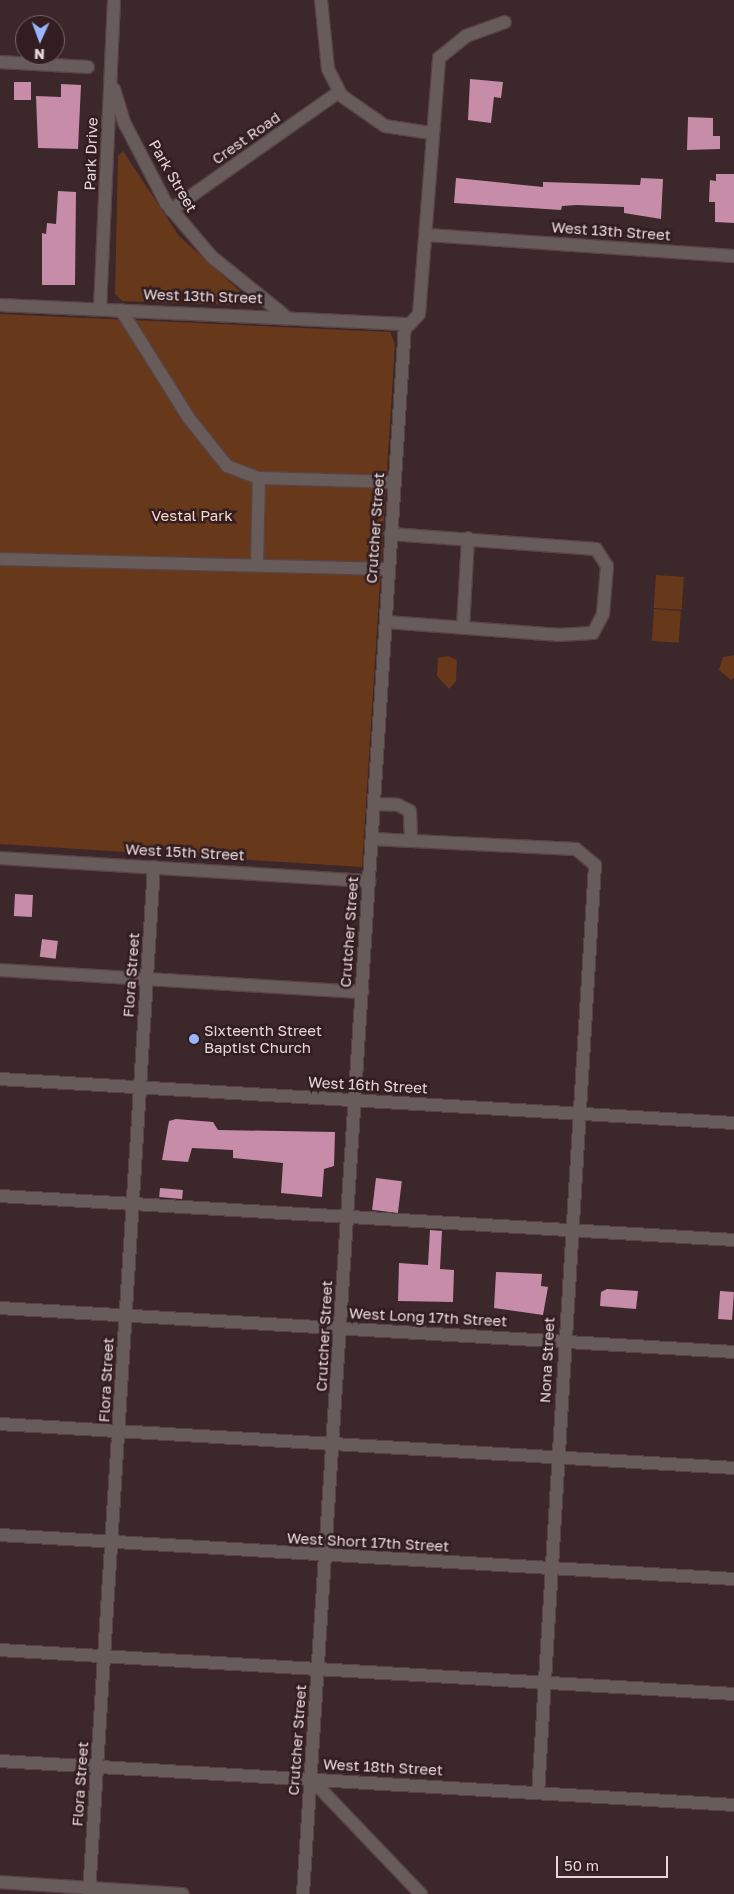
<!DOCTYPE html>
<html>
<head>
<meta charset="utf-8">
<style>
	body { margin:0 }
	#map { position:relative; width:734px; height:1894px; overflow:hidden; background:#3c272a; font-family:"Golos Text",sans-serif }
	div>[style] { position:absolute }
	.green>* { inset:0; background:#67381a; transform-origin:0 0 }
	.building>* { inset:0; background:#c78ca8; transform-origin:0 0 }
	.roads { filter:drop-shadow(1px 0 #574346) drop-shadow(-1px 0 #574346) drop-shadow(0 1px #574346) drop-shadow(0 -1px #574346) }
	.minor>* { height:12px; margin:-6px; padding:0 6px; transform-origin:6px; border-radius:6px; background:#675c5a }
	.dots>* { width:14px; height:14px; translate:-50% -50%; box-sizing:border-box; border:2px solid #321d20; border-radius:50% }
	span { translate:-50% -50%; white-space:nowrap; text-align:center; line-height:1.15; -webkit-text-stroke:5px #321d20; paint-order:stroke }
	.street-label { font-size:15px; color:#e5d7d8 }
	.park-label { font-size:15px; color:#f8d8c6 }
	.poi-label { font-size:15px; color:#e5d7d8 }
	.left { translate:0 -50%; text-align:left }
	.north { position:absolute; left:15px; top:15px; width:50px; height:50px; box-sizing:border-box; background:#321d20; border:1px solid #7a676a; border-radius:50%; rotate:182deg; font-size:14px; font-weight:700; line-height:20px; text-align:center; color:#e5d7d8 }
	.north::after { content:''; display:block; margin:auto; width:18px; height:22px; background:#9ab5fd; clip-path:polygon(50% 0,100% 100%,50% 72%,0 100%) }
	.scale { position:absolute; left:556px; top:1856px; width:112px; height:22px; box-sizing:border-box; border:2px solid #e5d7d8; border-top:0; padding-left:6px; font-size:15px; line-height:18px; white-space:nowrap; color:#e5d7d8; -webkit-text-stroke:4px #321d20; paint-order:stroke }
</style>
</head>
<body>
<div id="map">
	<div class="green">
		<i style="clip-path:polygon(123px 151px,179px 236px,240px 291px,236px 305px,122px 301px,115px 294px,118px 156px)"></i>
		<i style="clip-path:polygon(0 314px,390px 332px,395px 344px,362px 867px,0 844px)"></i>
		<i style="left:656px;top:575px;width:28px;height:33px;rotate:4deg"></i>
		<i style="left:654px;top:609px;width:27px;height:32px;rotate:4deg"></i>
		<i style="clip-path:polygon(734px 655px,734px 678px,731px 680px,719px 670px,723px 657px)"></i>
		<i style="clip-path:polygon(448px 656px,457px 660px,456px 681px,449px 689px,437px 676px,438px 658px)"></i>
	</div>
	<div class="building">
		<i style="clip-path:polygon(470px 79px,503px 82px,501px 98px,494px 97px,491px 123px,468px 120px)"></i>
		<i style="left:14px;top:82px;width:17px;height:18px"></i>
		<i style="clip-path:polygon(61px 84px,81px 85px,78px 149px,38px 148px,36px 96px,61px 97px)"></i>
		<i style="clip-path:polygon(688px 117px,713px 118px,713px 136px,720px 136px,720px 149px,687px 150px)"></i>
		<i style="clip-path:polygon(716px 174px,734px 174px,734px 223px,715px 222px,715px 202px,709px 202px,710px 180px,716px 181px)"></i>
		<i style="clip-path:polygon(456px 178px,543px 187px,543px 182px,640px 185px,641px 178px,663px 179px,661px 219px,624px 213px,624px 207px,577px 205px,562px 206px,561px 210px,454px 203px)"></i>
		<i style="clip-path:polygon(58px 191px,76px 192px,75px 285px,42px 285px,42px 233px,46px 234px,47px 223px,56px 224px)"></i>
		<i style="left:15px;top:894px;width:18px;height:22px;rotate:3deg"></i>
		<i style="left:42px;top:939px;width:16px;height:18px;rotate:7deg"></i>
		<i style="clip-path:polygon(176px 1119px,213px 1122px,218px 1130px,335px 1132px,334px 1166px,324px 1169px,322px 1197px,281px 1193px,283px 1163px,233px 1158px,233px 1150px,192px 1148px,188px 1162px,162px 1160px,169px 1121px)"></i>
		<i style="left:376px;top:1178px;width:26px;height:32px;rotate:7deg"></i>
		<i style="left:160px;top:1188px;width:23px;height:9px;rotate:5deg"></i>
		<i style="clip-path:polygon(430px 1230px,442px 1231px,440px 1269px,454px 1270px,453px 1302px,398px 1301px,399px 1263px,428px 1265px)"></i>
		<i style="clip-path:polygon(496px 1272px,542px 1274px,541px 1286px,548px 1287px,543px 1315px,494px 1308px)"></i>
		<i style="clip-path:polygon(607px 1289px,638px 1291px,636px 1309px,600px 1306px,601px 1292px)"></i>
		<i style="left:720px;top:1291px;width:14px;height:28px;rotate:4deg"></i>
	</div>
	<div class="roads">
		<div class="minor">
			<i style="left:321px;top:0;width:69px;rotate:84.2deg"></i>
			<i style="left:328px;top:69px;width:30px;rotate:63deg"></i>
			<i style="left:342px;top:96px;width:52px;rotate:34.9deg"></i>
			<i style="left:385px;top:126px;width:47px;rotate:8.7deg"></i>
			<i style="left:0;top:62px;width:88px;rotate:3.3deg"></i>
			<i style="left:114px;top:89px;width:37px;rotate:73deg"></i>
			<i style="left:125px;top:124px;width:89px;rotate:62.6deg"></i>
			<i style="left:166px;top:203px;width:71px;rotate:49.6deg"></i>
			<i style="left:212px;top:257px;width:92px;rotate:38.9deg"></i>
			<i style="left:171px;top:210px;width:205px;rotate:-35.1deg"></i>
			<i style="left:426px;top:235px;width:309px;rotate:3.9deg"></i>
			<i style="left:0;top:305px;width:410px;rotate:2.7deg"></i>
			<i style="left:410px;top:324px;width:13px;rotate:-48deg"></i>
			<i style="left:419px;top:314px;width:257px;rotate:-85.5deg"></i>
			<i style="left:439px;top:58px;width:35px;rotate:-39deg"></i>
			<i style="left:466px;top:36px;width:41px;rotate:-19.7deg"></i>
			<i style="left:100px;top:309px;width:309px;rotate:-87.4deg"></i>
			<i style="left:121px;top:310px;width:126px;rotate:57.9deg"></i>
			<i style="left:188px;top:417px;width:63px;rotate:51.5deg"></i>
			<i style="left:227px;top:466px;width:34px;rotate:21deg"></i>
			<i style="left:259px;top:478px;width:136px;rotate:1.7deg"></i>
			<i style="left:0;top:559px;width:389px;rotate:1.5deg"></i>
			<i style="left:257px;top:564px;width:86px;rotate:-88.7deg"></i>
			<i style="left:386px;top:622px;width:171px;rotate:4.3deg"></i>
			<i style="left:557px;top:635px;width:36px;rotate:-3deg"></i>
			<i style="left:593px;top:633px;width:21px;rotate:-62deg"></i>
			<i style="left:603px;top:614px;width:48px;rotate:-85.2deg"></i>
			<i style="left:607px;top:566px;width:20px;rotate:-123deg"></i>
			<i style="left:596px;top:549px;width:206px;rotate:-175.8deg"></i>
			<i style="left:463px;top:628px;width:90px;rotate:-86.8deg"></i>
			<i style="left:374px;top:804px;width:24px;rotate:2deg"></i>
			<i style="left:398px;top:805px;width:13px;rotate:27deg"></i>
			<i style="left:410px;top:811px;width:30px;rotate:88deg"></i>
			<i style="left:372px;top:839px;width:204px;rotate:2.8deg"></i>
			<i style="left:576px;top:849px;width:25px;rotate:40deg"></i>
			<i style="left:595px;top:865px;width:930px;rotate:93.51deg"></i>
			<i style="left:0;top:858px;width:370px;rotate:3.6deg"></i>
			<i style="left:0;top:970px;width:363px;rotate:3.5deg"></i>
			<i style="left:0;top:1079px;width:735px;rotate:3.43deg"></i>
			<i style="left:0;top:1196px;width:735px;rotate:3.43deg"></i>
			<i style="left:0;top:1308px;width:735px;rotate:3.43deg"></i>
			<i style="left:0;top:1424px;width:735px;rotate:3.43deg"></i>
			<i style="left:0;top:1535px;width:735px;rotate:3.43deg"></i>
			<i style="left:0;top:1650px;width:735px;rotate:3.43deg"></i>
			<i style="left:0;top:1761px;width:735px;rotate:3.43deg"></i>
			<i style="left:311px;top:1779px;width:159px;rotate:46.3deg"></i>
			<i style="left:0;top:1882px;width:183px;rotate:3.8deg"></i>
			<i style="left:89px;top:1894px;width:1029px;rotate:-86.38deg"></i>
			<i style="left:303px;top:1894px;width:1573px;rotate:-86.28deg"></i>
		</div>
	</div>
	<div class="dots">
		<i style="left:194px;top:1039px;background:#9ab5fd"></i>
	</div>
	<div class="street-label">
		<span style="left:246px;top:138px;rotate:-35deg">Crest Road</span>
		<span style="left:91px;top:154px;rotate:-88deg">Park Drive</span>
		<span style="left:173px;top:176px;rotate:60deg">Park Street</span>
		<span style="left:611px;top:231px;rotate:4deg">West 13th Street</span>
		<span style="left:203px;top:296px;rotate:2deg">West 13th Street</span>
		<span style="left:375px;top:528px;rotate:-86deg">Crutcher Street</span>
		<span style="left:185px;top:852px;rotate:3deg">West 15th Street</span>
		<span style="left:349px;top:932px;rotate:-86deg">Crutcher Street</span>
		<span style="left:131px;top:975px;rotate:-86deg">Flora Street</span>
		<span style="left:368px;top:1085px;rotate:3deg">West 16th Street</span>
		<span style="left:428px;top:1317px;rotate:3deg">West Long 17th Street</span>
		<span style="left:324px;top:1336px;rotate:-87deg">Crutcher Street</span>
		<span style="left:547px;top:1360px;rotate:-87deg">Nona Street</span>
		<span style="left:106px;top:1380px;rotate:-87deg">Flora Street</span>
		<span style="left:368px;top:1542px;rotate:3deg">West Short 17th Street</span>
		<span style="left:297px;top:1740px;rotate:-86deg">Crutcher Street</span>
		<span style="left:383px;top:1767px;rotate:3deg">West 18th Street</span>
		<span style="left:80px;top:1784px;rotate:-86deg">Flora Street</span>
	</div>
	<div class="park-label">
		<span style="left:192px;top:516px">Vestal Park</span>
	</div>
	<div class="poi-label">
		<span class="left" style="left:204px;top:1039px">Sixteenth Street<br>Baptist Church</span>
	</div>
	<div class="north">N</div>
	<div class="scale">50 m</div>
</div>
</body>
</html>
